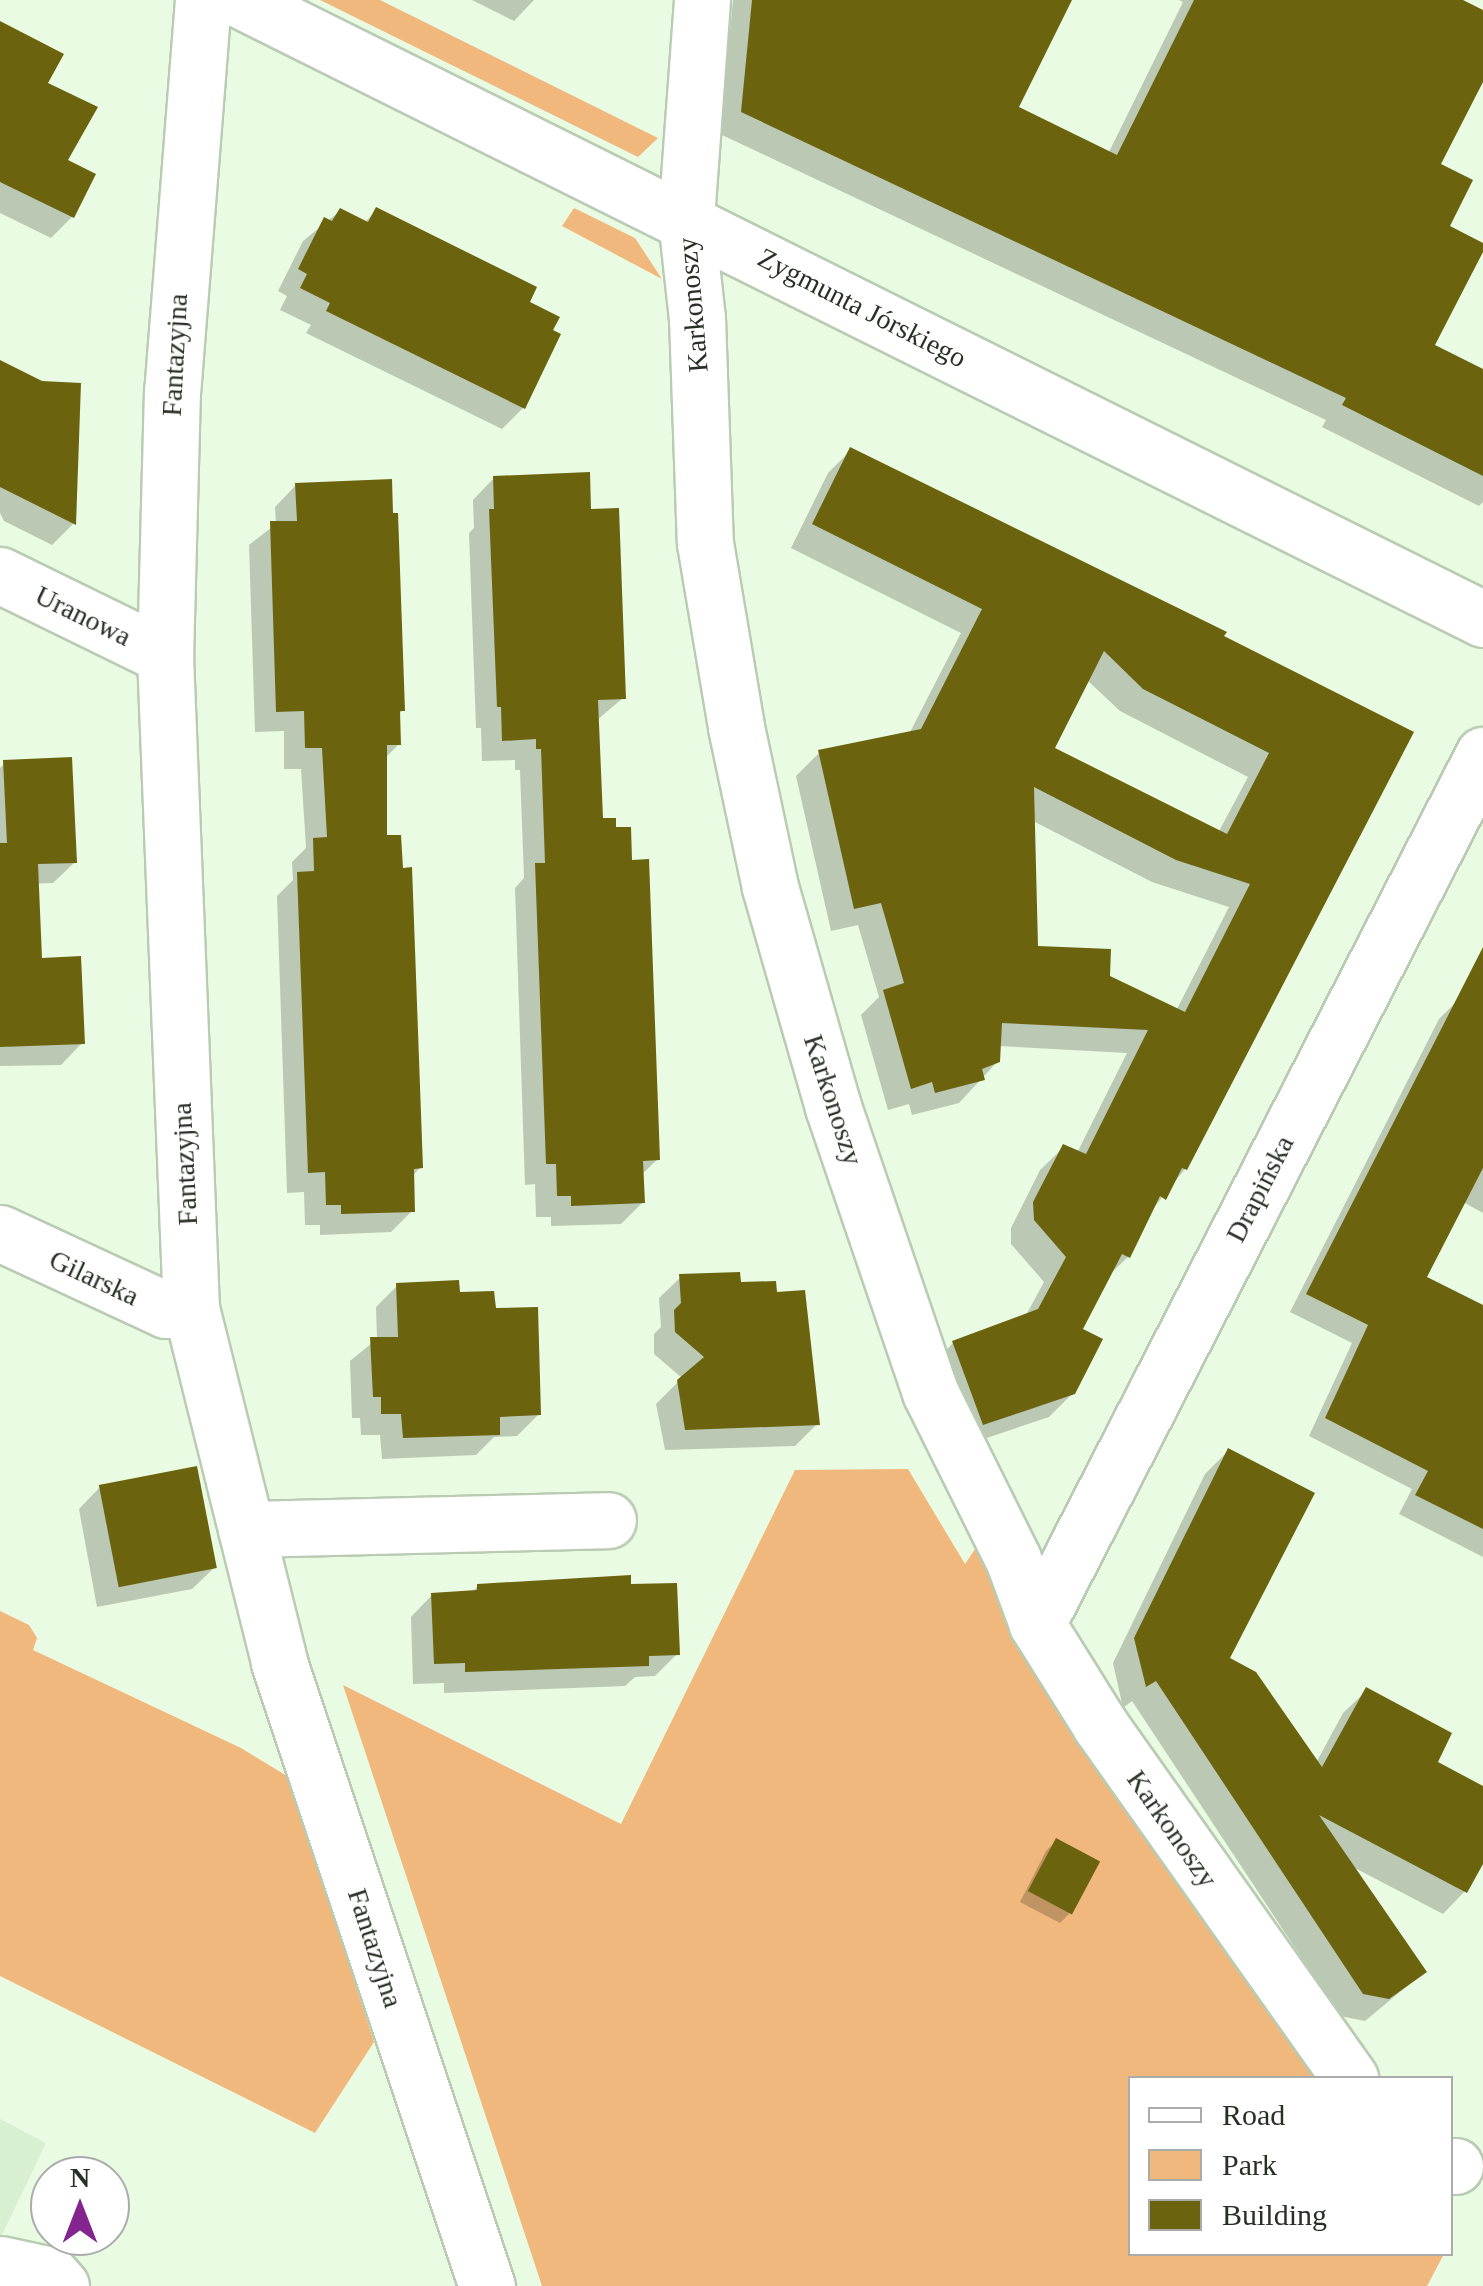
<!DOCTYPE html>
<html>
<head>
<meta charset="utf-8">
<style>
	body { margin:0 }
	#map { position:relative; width:1483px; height:2286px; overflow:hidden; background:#e9fbe2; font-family:"Times New Roman",serif }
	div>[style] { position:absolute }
	.built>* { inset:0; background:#d9efd1 }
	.green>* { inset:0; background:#f0b87c }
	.shadow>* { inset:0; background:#0003 }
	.building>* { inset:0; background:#6c630f; transform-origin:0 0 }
	.roads { filter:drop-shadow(2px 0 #bacbb3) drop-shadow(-2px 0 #bacbb3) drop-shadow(0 2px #bacbb3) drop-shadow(0 -2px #bacbb3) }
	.minor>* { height:55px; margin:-27.5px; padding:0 27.5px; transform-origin:27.5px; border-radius:27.5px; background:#fff }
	span { translate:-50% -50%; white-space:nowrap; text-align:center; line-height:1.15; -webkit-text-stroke:10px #fff; paint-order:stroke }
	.street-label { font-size:28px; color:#282f26 }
	.legend { position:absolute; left:1128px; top:2076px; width:325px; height:180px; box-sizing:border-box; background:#fff; border:2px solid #a9aca8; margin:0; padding:12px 18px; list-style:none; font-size:30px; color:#282f26 }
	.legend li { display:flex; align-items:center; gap:20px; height:50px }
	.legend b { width:50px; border:2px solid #a9aca8 }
	.north { position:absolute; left:30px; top:2156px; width:100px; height:100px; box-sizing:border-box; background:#fff; border:2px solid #a9aca8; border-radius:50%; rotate:0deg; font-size:28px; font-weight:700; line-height:40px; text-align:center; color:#282f26 }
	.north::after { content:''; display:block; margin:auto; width:35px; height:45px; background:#84258f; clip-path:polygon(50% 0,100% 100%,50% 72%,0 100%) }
</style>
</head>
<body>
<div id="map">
	<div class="built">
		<i style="clip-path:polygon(0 2119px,46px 2143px,0 2239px)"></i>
	</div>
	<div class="green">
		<i style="clip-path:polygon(320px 0,380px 0,658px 138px,638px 157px)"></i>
		<i style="clip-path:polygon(574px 208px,635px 238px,662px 279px,562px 226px)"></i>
		<i style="clip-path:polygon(908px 1469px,965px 1564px,975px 1549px,1328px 2078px,1130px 2078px,1130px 2254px,1444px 2254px,1427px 2286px,542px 2286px,343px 1685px,621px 1824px,795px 1470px)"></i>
		<i style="clip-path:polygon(0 1611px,29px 1625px,37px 1638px,33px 1650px,241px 1748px,287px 1776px,374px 2042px,315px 2133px,0 1976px)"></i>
	</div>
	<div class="shadow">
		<i style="clip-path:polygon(472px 0,534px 0,514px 21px)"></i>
		<i style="clip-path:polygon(733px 0,1069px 0,1016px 108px,1108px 154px,1183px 2px,1179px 0,1458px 0,1483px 29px,1483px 76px,1438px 166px,1447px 227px,1483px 247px,1431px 346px,1483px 372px,1483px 502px,1479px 506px,1322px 427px,1326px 420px,720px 134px)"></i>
		<i style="clip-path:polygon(0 24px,45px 84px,65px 161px,72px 217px,51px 238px,0 213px)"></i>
		<i style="clip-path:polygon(377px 210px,526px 303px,523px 408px,502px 429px,306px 333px,311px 325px,280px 310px,287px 296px,278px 291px,303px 241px,340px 211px,364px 223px)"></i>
		<i style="clip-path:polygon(0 363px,41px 384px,79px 385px,73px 524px,52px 545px,4px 521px,0 513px)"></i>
		<i style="clip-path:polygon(evenodd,851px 450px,1411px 733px,1185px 1169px,1148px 1215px,1128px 1257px,1108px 1276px,1080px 1330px,1073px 1393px,1049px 1417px,960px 1447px,930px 1367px,953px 1343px,1025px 1317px,1044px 1282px,1011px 1244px,1011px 1228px,1040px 1170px,1064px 1147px,1077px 1153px,1127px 1053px,998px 1046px,998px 1061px,959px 1103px,912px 1115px,909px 1104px,888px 1110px,861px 1015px,879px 997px,858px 925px,831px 931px,796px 776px,819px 753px,909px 734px,961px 633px,791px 548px,828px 473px,851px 450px,1087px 680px,1120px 711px,1248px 777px,1218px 833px,1052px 749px,1087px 680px,851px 450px,1033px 821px,1152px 882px,1229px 907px,1176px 1011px,1035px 949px,1033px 821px)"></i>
		<i style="clip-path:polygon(494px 478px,588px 512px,623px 698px,597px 720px,601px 821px,658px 1159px,641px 1175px,643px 1202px,621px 1224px,551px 1226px,551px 1217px,536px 1217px,535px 1184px,525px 1185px,515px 888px,524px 878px,520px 770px,515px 770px,515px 760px,482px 761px,481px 728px,476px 728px,469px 533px,474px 528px,473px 500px)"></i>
		<i style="clip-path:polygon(296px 485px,403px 710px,398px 715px,399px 744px,384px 759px,384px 838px,421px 1167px,411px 1177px,412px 1211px,391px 1232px,320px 1235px,320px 1225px,305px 1225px,304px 1192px,287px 1193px,277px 896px,293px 880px,292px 862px,306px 848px,301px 769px,284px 769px,284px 731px,255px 732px,249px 545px,276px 524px,275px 507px)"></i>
		<i style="clip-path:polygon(6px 762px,75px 862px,53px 883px,0 885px,0 768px)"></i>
		<i style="clip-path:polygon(0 922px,40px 961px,82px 1043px,61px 1065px,0 1066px)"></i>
		<i style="clip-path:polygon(1457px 1001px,1483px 1014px,1483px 1213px,1463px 1202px,1424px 1278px,1483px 1308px,1483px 1557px,1399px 1514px,1412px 1489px,1309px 1436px,1352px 1343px,1290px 1312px,1439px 1019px)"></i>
		<i style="clip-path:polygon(681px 1277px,739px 1285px,817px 1424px,795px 1446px,665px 1450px,656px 1404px,682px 1378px,654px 1354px,654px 1334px,661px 1327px,659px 1298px)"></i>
		<i style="clip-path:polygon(398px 1285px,458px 1294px,493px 1311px,539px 1414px,517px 1436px,494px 1437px,476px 1455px,382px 1459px,380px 1435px,361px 1435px,360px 1418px,352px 1418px,350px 1361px,377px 1339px,376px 1307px)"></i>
		<i style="clip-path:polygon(1228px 1451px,1227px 1659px,1316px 1763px,1343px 1713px,1366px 1691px,1435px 1763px,1483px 1789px,1483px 1859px,1465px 1891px,1443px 1914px,1351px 1866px,1424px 1972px,1365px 2021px,1340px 2016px,1132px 1701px,1123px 1708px,1113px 1663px,1205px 1474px)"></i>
		<i style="clip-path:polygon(100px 1487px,214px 1568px,192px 1589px,97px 1607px,79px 1509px)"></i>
		<i style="clip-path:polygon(478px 1586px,629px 1587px,677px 1654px,655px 1676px,635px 1677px,625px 1686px,444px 1693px,444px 1683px,413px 1684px,411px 1617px,432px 1595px,471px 1593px)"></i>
		<i style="clip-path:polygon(1056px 1841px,1070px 1913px,1060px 1923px,1020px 1902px,1046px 1851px)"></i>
	</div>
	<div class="building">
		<i style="clip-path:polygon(752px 0,1072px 0,1019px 107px,1117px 155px,1194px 0,1463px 0,1483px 10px,1483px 82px,1441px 164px,1473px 180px,1450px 226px,1483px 243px,1483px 252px,1435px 345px,1483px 369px,1483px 476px,1342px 405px,1346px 398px,741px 112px)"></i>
		<i style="clip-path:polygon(0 21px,64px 54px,48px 83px,98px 107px,68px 160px,96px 174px,74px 218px,0 182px)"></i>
		<i style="clip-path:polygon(376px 207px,537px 287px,530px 302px,560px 317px,553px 330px,561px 334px,525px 409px,326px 311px,330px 303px,300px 288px,307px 274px,298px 269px,324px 217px,332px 221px,340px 208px,368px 222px)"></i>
		<i style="clip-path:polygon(0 360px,42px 381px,81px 383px,76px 525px,0 487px)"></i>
		<i style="clip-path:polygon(evenodd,850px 447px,1227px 632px,1224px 636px,1414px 732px,1187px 1170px,1182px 1168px,1166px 1200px,1160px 1196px,1130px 1258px,1122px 1254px,1083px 1329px,1103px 1339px,1075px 1394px,983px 1425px,952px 1341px,1038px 1309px,1066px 1257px,1034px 1220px,1033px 1202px,1063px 1144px,1086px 1154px,1148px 1030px,1002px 1023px,1000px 1062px,982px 1069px,985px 1080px,935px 1093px,932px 1082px,911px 1089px,883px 990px,904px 983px,881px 903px,854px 909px,818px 750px,921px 729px,982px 609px,812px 524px,850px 447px,1104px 651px,1143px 689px,1269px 753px,1227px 834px,1055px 748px,1104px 651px,850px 447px,1034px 787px,1176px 860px,1250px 884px,1185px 1012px,1110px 976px,1111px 949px,1038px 946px,1034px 787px)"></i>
		<i style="clip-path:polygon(590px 472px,591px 509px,619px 508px,626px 699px,598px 700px,603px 818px,616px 818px,616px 827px,631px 827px,632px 860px,649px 859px,660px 1160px,643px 1161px,645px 1203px,571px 1206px,571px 1196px,557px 1196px,556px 1164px,546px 1164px,535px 863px,545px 863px,541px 749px,536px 749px,536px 739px,502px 741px,501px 707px,497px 707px,489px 509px,494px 509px,493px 476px)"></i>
		<i style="clip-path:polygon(392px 479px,393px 513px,398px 513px,405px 711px,400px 711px,401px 745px,387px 745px,387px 835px,401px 835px,403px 868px,412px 867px,423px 1168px,414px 1169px,415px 1212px,341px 1214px,341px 1205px,326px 1205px,325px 1172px,308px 1173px,297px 872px,314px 871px,313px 838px,327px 837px,322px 748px,305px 748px,304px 711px,276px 712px,270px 521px,297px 521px,295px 483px)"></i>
		<i style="clip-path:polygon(72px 757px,77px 863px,38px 864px,42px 958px,81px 956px,85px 1044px,0 1047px,0 843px,7px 843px,3px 760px)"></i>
		<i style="clip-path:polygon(1483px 947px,1483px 1168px,1427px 1277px,1483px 1305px,1483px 1529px,1415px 1495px,1428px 1471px,1325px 1418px,1368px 1325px,1306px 1294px)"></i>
		<i style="clip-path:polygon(740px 1272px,741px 1282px,776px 1281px,777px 1292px,805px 1290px,820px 1425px,685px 1430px,677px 1380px,704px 1357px,675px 1332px,674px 1310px,681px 1303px,679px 1274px)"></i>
		<i style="clip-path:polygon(459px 1280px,460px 1292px,494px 1291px,496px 1308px,538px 1307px,541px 1415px,500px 1417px,500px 1435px,403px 1438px,401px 1414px,381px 1414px,381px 1397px,373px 1397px,370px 1337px,398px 1337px,396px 1283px)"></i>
		<i style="clip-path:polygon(1228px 1448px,1315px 1493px,1230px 1658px,1256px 1672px,1322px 1767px,1366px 1687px,1452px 1733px,1438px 1762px,1483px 1786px,1483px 1864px,1467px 1893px,1319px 1815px,1427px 1972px,1389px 1999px,1363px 1994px,1156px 1681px,1146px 1687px,1134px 1638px)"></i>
		<i style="left:197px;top:1466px;width:104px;height:100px;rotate:79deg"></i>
		<i style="clip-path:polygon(631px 1575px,631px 1584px,677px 1583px,680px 1655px,649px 1656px,649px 1666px,529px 1670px,465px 1672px,465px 1663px,434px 1664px,431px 1593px,477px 1590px,477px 1584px)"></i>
		<i style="left:1056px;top:1838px;width:50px;height:60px;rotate:28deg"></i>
	</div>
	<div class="roads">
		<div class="minor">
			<i style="left:203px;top:0;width:391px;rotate:94.5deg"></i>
			<i style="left:172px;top:390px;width:266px;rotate:91.5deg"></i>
			<i style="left:165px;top:656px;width:653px;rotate:87.72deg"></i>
			<i style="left:191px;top:1308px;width:365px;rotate:76deg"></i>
			<i style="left:279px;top:1662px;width:658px;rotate:71.57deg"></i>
			<i style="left:240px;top:0;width:1389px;rotate:26.47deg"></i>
			<i style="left:702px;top:0;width:220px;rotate:94.2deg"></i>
			<i style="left:686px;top:219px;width:100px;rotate:83.7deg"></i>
			<i style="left:697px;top:318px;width:225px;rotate:88deg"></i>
			<i style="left:705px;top:543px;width:187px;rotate:80.4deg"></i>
			<i style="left:736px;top:727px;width:164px;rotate:78deg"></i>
			<i style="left:770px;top:887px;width:229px;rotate:74deg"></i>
			<i style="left:833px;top:1107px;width:301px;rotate:71.2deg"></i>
			<i style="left:930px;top:1392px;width:186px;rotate:63.6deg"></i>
			<i style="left:1013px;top:1559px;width:69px;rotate:69.7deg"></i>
			<i style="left:1037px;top:1624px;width:119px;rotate:58deg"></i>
			<i style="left:1100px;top:1725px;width:433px;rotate:54.7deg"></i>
			<i style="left:0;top:575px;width:184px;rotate:26.1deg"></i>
			<i style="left:0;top:1233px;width:183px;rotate:24.9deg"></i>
			<i style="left:166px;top:1310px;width:25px;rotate:-5deg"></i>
			<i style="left:246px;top:1529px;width:362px;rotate:-1.4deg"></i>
			<i style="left:1037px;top:1624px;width:977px;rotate:-62.83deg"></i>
			<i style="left:1450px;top:2166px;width:5px"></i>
			<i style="left:0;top:2264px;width:52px;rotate:12.2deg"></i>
			<i style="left:51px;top:2275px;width:15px;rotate:48deg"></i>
		</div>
	</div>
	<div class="street-label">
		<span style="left:693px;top:305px;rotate:-95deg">Karkonoszy</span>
		<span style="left:862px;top:308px;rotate:27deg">Zygmunta Jórskiego</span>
		<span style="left:175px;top:355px;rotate:-87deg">Fantazyjna</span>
		<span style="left:83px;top:616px;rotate:26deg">Uranowa</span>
		<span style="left:833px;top:1100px;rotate:72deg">Karkonoszy</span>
		<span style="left:185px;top:1164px;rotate:-93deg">Fantazyjna</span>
		<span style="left:1260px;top:1189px;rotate:-63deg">Drapińska</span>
		<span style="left:94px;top:1278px;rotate:25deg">Gilarska</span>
		<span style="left:1172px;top:1829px;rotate:55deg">Karkonoszy</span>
		<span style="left:375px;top:1948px;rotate:72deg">Fantazyjna</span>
	</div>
	<ul class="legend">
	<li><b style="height:12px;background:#fff"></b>Road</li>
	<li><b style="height:28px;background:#f0b87c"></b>Park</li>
	<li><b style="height:28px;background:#6c630f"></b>Building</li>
	</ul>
	<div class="north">N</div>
</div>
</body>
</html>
